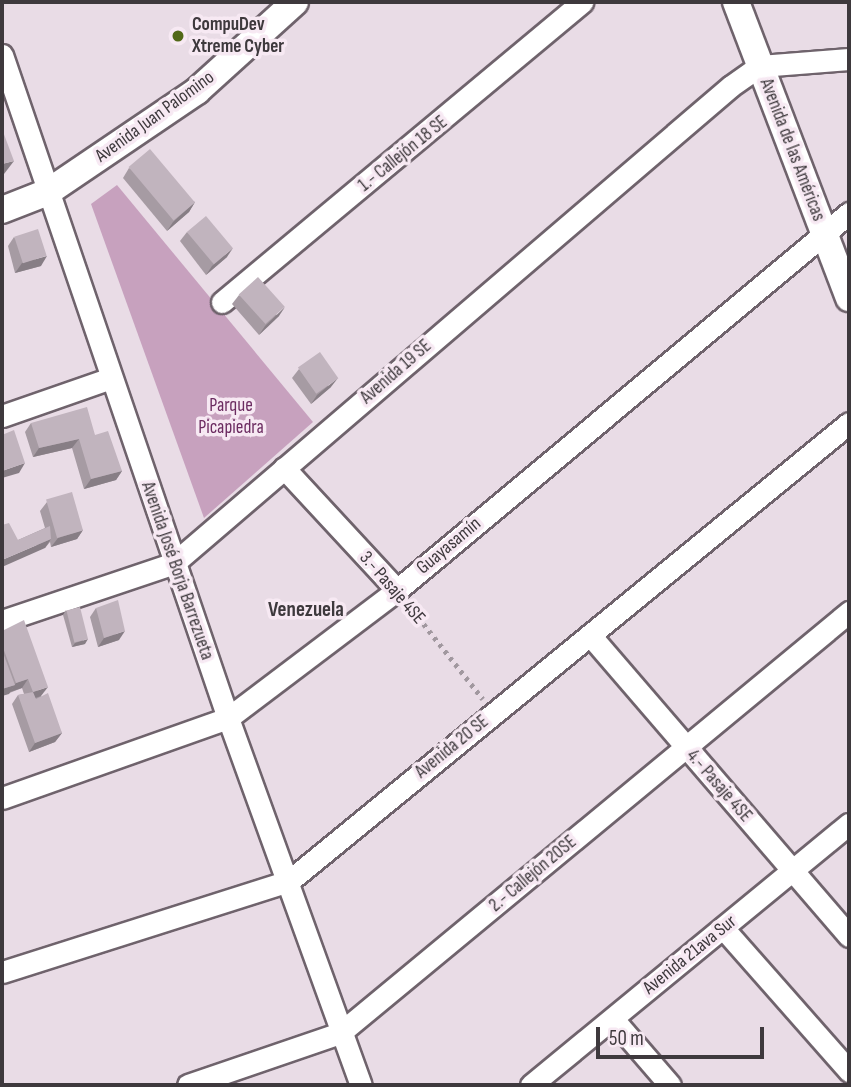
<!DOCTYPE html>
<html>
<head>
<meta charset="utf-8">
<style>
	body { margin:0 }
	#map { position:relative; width:851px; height:1087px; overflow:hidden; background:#e9dce6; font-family:"Sofia Sans Condensed",sans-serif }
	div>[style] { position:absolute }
	.green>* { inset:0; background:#c7a1be }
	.path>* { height:4.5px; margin-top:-2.25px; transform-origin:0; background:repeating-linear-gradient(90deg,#a1989f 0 3.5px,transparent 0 8.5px) }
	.roads { filter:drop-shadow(2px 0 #6f636c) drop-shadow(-2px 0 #6f636c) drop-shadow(0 2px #6f636c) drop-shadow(0 -2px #6f636c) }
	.minor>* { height:21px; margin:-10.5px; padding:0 10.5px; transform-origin:10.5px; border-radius:10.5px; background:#fff }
	.tertiary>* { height:26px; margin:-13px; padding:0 13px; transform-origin:13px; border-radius:13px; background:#fff }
	.wall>* { inset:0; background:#a69ba3 }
	.shaded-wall>* { inset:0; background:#877e85 }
	.building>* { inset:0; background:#c1b4be; transform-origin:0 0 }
	.dots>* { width:19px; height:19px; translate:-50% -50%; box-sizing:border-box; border:4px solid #f7e9f3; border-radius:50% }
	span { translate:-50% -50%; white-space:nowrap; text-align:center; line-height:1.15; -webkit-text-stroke:7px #f7e9f3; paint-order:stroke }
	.poi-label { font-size:19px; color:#3e393d; font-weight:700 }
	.left { translate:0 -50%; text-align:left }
	.street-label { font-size:19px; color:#3e393d }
	.park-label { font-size:19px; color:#6c2c61 }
	.neighbourhood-label { font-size:21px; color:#3e393d; font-weight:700 }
	.frame { position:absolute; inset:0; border:4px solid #3e393d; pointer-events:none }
	.scale { position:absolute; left:596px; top:1027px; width:168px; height:32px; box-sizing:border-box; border:4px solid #3e393d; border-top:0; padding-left:9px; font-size:21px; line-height:24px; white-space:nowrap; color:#3e393d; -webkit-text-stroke:5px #f7e9f3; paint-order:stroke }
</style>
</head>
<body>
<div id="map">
	<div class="green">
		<i style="clip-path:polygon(117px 185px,313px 422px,204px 518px,91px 204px)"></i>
	</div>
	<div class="path">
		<i style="left:408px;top:604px;width:121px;rotate:51.7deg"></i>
	</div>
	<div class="roads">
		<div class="minor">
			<i style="left:2px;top:55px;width:700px;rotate:71.18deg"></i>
			<i style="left:228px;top:718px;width:390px;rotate:70.1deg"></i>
			<i style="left:222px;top:302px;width:469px;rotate:-39.8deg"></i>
			<i style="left:2px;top:416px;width:115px;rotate:-19.2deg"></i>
			<i style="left:284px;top:468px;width:166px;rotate:47.2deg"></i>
			<i style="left:2px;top:621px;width:182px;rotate:-18.6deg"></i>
			<i style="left:174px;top:563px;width:733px;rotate:-40.58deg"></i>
			<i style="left:731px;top:86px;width:35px;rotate:-35deg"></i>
			<i style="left:760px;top:66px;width:89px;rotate:-4.5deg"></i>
			<i style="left:590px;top:635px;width:397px;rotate:49.3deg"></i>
			<i style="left:2px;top:798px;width:240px;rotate:-19.5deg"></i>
			<i style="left:228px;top:718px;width:212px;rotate:-37.1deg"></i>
			<i style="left:397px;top:590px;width:589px;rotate:-39.83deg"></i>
			<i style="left:723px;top:928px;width:191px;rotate:48.6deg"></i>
			<i style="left:2px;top:972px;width:301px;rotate:-17.6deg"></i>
			<i style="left:289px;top:881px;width:723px;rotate:-39.28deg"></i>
			<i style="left:613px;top:1019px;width:87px;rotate:49.2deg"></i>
			<i style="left:188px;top:1085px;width:161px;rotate:-18.9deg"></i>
			<i style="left:340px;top:1033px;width:661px;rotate:-39.59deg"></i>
			<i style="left:531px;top:1085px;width:411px;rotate:-39.4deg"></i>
		</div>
		<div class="tertiary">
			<i style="left:736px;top:2px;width:317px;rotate:69.1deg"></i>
			<i style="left:2px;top:210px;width:49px;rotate:-21.4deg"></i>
			<i style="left:48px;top:192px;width:180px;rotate:-34.1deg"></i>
			<i style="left:197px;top:91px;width:132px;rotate:-42.2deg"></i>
		</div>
	</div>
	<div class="wall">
		<i style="clip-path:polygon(129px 168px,195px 202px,189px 212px,167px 231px,123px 178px)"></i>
		<i style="clip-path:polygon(187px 232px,227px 257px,206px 275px,180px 241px)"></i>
		<i style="clip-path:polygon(14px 237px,41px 266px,15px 273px,8px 246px)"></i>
		<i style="clip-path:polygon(239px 295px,279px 316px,259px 335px,232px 304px)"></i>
		<i style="clip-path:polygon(299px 369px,331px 387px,311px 404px,292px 378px)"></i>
		<i style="clip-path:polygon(31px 423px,95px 435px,122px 471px,116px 480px,84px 489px,72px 448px,33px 457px,25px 432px)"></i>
		<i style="clip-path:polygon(47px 502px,83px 530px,77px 539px,51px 547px,50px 542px,45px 548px,18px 540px,45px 528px,40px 511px)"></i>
		<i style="clip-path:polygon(96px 608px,119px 640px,98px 647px,90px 617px)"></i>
		<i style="clip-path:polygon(66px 610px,85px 644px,72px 647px,63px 615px)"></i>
		<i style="clip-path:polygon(2px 631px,41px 696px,62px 733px,55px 742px,29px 752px,12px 704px,18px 695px,24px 694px,22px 688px,2px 696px)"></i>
	</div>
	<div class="shaded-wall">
		<i style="clip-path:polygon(14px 161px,4px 174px,2px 175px,2px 164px)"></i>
		<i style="clip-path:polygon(195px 202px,189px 212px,167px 231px,173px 222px)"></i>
		<i style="clip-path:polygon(233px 248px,227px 257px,206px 275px,212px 266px)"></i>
		<i style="clip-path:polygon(47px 256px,41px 266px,15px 273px,22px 263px)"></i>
		<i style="clip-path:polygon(285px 307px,279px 316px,259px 335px,265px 326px)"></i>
		<i style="clip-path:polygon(338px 378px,331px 387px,311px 404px,317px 395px)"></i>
		<i style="clip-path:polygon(79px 439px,72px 448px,33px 457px,39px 448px)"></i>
		<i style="clip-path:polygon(25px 463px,19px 473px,2px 478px,2px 471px)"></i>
		<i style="clip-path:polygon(122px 471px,116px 480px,84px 489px,91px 479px)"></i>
		<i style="clip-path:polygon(83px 530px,77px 539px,51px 547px,58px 538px)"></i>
		<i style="clip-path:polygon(51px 539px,45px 548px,2px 567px,2px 560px)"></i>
		<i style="clip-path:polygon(125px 631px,119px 640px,98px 647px,104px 638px)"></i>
		<i style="clip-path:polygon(88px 639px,85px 644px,72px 647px,75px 643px)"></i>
		<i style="clip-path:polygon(28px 679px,22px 688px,10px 692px,16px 683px)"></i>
		<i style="clip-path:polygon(15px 685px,9px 694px,2px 696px,2px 689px)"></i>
		<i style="clip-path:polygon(48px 687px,41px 696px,27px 701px,33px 692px)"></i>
		<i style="clip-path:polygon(62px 733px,55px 742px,29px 752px,35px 743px)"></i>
	</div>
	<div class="building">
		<i style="clip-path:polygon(2px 129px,14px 161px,2px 164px)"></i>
		<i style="left:150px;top:149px;width:70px;height:28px;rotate:50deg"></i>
		<i style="left:206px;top:216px;width:42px;height:25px;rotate:50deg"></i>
		<i style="left:38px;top:229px;width:28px;height:25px;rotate:72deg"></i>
		<i style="left:258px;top:277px;width:40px;height:26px;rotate:48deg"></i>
		<i style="left:320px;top:352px;width:32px;height:27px;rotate:55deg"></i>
		<i style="clip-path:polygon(87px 407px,95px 435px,108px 431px,122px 471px,91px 479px,79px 439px,39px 448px,31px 423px)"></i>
		<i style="clip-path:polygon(14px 430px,25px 463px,2px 471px,2px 435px)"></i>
		<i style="left:72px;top:492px;width:40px;height:27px;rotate:74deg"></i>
		<i style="clip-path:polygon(9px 523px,18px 540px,50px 526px,51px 539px,2px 560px,2px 525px)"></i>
		<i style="clip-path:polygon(118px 600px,125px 631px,104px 638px,96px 608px)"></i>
		<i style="left:80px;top:607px;width:33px;height:14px;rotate:76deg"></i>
		<i style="clip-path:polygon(24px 620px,48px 687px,33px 692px,36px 699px,48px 693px,62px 733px,35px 743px,18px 695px,33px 692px,28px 679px,16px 683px,2px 645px,2px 631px)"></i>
		<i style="clip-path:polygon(2px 650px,15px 685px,2px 689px)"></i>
	</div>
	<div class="dots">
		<i style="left:178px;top:36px;background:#516817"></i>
	</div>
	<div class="poi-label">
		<span class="left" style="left:192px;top:36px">CompuDev<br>Xtreme Cyber</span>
	</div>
	<div class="street-label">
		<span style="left:155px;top:117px;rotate:-36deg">Avenida Juan Palomino</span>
		<span style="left:792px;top:150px;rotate:69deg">Avenida de las Américas</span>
		<span style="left:403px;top:154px;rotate:-39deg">1.- Callejón 18 SE</span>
		<span style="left:396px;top:372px;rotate:-41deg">Avenida 19 SE</span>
		<span style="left:449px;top:546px;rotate:-40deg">Guayasamín</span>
		<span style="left:177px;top:571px;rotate:71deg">Avenida José Borja Barrezueta</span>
		<span style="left:392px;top:588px;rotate:49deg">3.- Pasaje 4SE</span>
		<span style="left:452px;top:747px;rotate:-39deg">Avenida 20 SE</span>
		<span style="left:719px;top:786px;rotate:49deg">4.- Pasaje 4SE</span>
		<span style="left:533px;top:874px;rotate:-40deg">2.- Callejón 20SE</span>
		<span style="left:690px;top:955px;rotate:-39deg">Avenida 21ava Sur</span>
	</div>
	<div class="park-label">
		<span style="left:231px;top:417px">Parque<br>Picapiedra</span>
	</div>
	<div class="neighbourhood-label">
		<span style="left:306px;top:610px">Venezuela</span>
	</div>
	<div class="frame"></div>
	<div class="scale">50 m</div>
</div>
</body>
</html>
